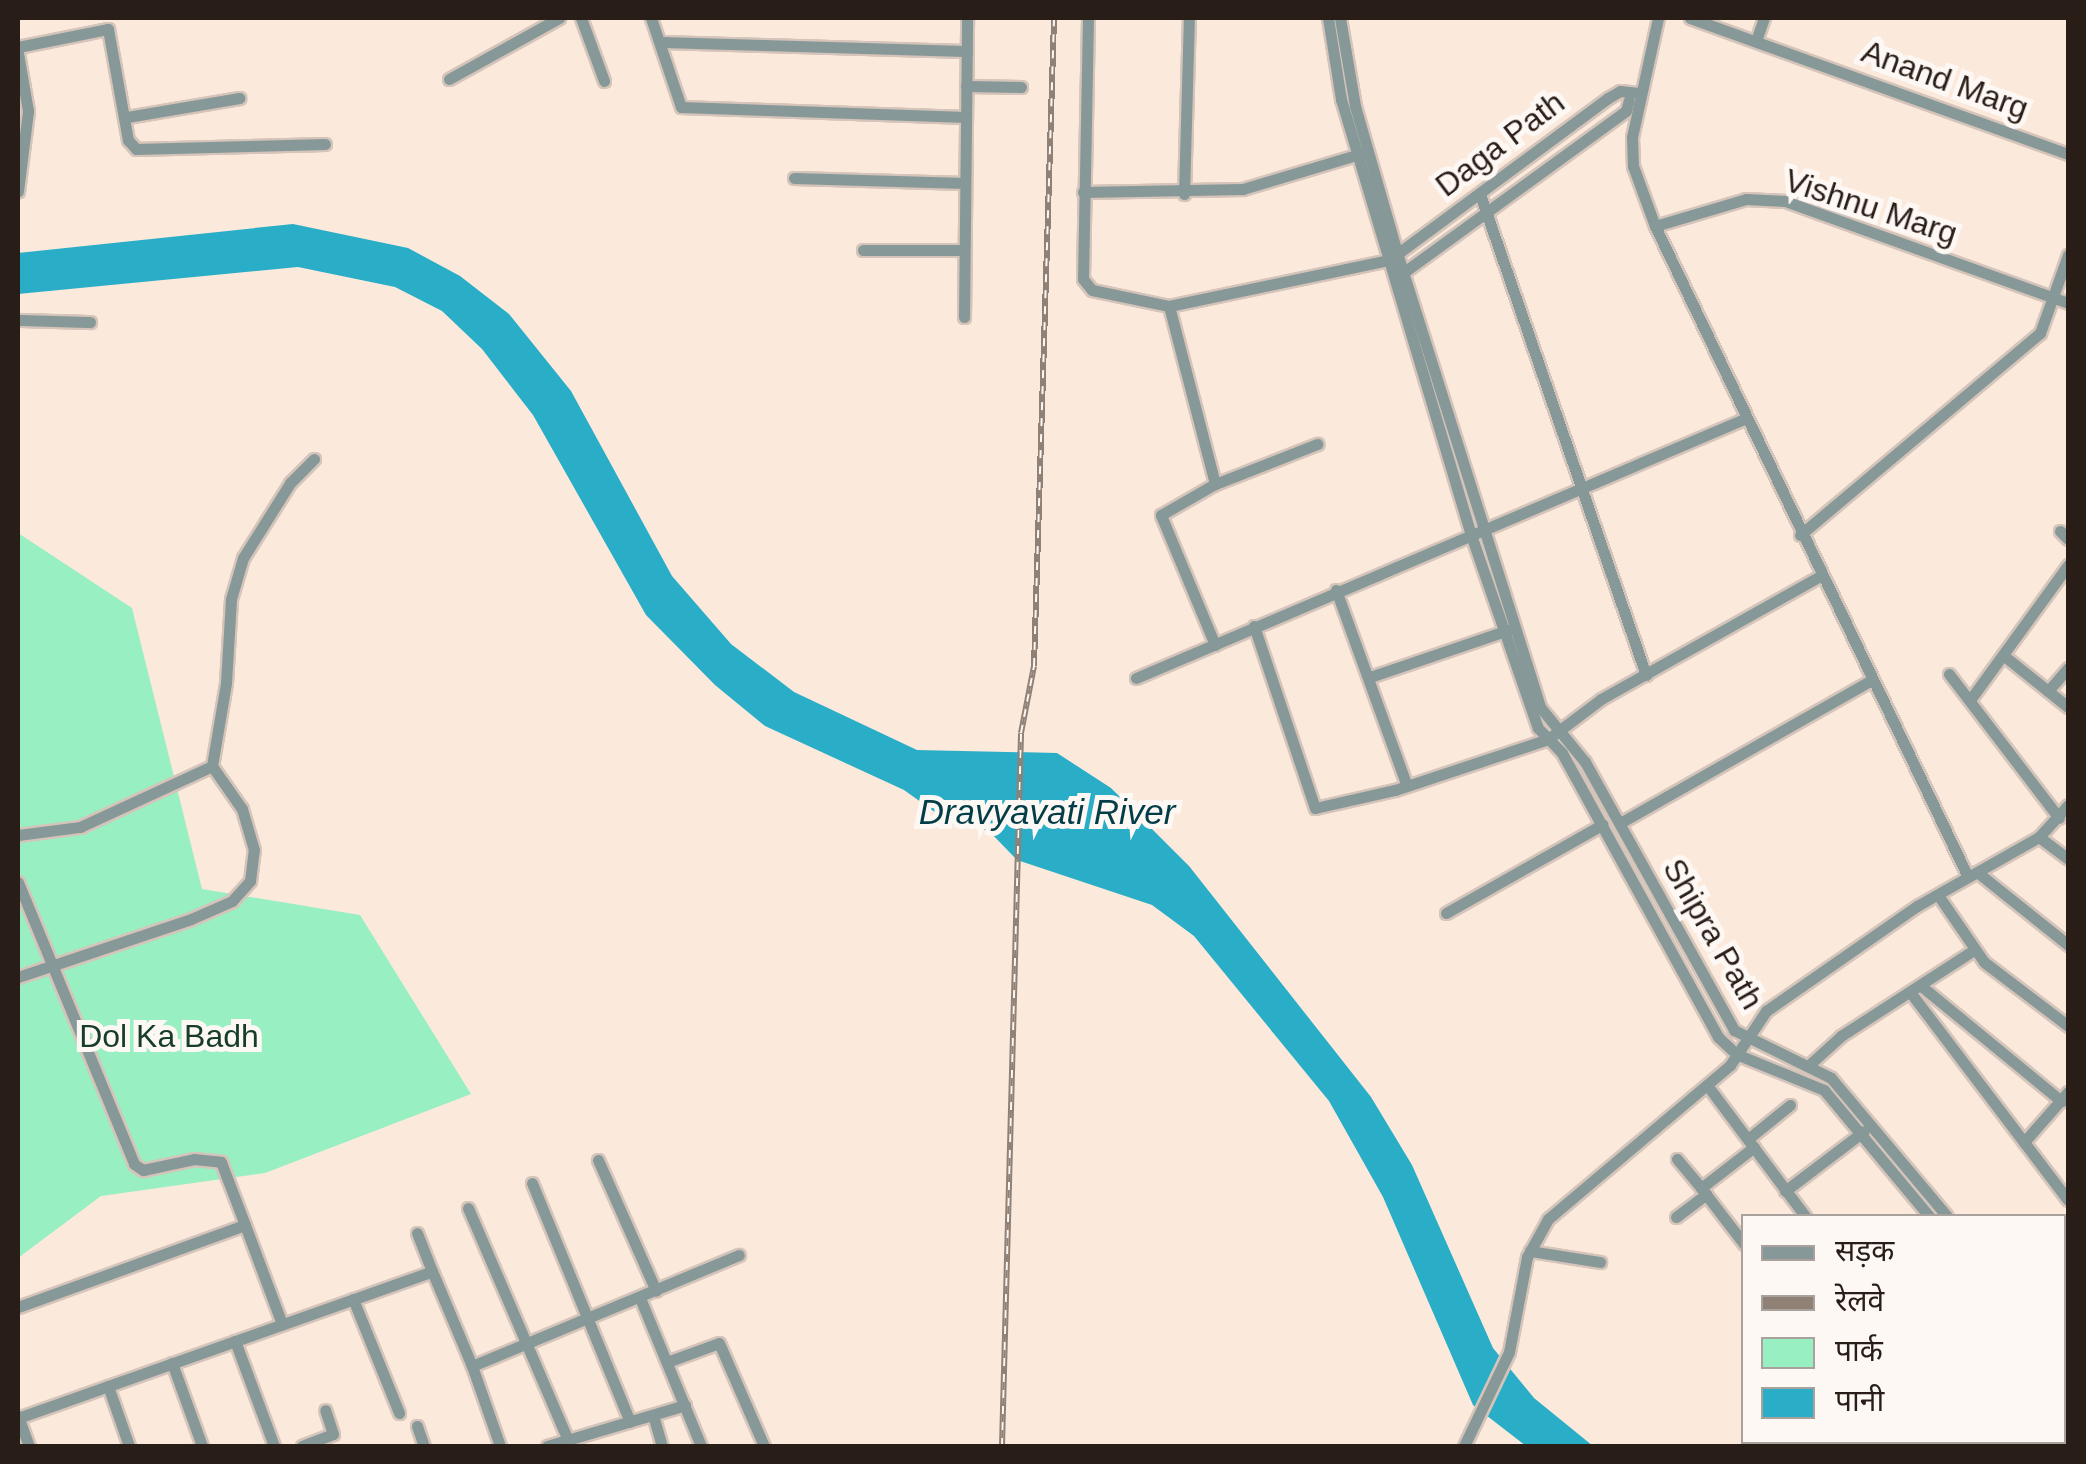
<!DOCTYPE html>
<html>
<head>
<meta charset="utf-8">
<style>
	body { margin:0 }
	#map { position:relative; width:2086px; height:1464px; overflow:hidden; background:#fbe9dc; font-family:Helvetica,"Noto Sans Devanagari",sans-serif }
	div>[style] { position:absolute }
	.green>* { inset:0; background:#98efc1 }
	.water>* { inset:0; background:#2aaec7 }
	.roads { filter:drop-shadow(2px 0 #d5c4b9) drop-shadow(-2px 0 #d5c4b9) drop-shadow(0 2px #d5c4b9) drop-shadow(0 -2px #d5c4b9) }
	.minor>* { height:11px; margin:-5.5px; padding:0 5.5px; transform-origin:5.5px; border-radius:5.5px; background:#879899 }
	.rail>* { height:6px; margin-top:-3px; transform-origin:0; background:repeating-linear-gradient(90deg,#fef8f4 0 8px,#908177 0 16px); box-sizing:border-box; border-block:2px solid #908177 }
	span { translate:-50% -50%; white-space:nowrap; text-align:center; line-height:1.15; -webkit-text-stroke:10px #fef8f4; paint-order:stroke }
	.street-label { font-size:32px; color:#291e17 }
	.park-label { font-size:32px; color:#153d2a }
	.water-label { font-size:35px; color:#033e48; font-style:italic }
	.frame { position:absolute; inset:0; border:20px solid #291e17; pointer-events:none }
	.legend { position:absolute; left:1741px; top:1214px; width:325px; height:230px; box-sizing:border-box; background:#fef8f4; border:2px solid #a9a19c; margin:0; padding:12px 18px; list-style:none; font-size:30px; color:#291e17 }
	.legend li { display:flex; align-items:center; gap:20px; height:50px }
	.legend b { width:50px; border:2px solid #a9a19c }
</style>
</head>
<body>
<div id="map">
	<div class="green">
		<i style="clip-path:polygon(18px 533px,132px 608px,202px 889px,360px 915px,471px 1094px,265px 1173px,101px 1196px,18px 1258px)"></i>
	</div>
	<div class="water">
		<i style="clip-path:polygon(293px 224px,408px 248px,460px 276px,509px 314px,571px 391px,672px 576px,731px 644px,794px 692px,917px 750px,1057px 753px,1111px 788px,1189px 866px,1371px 1097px,1412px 1165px,1493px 1348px,1534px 1398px,1593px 1446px,1526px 1446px,1473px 1405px,1383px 1197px,1329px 1101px,1194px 936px,1152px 905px,1017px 860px,988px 830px,953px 825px,904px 790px,765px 726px,715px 685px,646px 615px,533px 415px,482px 349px,442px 311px,395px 287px,298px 267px,18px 294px,18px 253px)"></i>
	</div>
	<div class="roads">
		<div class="minor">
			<i style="left:581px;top:18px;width:67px;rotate:69.9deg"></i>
			<i style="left:651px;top:18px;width:94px;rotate:71.4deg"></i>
			<i style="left:681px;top:107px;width:285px;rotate:2deg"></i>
			<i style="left:1088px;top:18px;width:261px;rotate:91.1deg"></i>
			<i style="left:1083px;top:279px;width:14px;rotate:51deg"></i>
			<i style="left:1092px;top:290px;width:79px;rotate:11.7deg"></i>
			<i style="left:1169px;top:306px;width:225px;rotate:-11.8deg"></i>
			<i style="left:1389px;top:260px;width:272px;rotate:-36.5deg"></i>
			<i style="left:1608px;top:98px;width:14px;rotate:-30deg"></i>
			<i style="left:1620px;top:91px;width:19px;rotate:6deg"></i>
			<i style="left:1328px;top:18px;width:82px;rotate:80.9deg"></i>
			<i style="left:1341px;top:99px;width:455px;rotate:73.4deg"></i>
			<i style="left:1471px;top:535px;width:204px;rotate:70.9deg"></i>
			<i style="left:1538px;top:728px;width:35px;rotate:46deg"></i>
			<i style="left:1562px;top:753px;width:324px;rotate:61.2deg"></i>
			<i style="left:1718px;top:1037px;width:25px;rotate:43deg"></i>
			<i style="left:1736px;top:1054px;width:95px;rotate:22.2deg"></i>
			<i style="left:1824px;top:1090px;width:164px;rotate:50.2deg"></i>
			<i style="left:1340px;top:18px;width:89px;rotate:80.3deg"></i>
			<i style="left:1355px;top:106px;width:156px;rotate:74deg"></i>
			<i style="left:1398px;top:256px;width:473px;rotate:72.5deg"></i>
			<i style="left:1540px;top:707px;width:71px;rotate:50.7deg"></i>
			<i style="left:1585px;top:762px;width:307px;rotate:60.9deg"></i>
			<i style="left:1734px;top:1030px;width:108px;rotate:26.3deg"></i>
			<i style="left:1831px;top:1078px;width:180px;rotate:50deg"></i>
			<i style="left:1658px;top:18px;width:122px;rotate:102.3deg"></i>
			<i style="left:1632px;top:137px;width:29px;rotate:88deg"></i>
			<i style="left:1633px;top:166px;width:64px;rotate:69.9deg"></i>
			<i style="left:1655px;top:226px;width:722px;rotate:64.32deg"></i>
			<i style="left:1690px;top:18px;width:402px;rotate:19.8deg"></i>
			<i style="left:1756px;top:41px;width:24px;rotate:-71deg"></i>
			<i style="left:660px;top:42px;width:307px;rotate:1.7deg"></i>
			<i style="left:18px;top:47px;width:92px;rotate:-11.3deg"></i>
			<i style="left:108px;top:29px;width:113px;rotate:79.8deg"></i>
			<i style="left:128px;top:140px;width:12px;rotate:48deg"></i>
			<i style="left:136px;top:149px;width:189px;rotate:-1.5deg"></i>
			<i style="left:18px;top:53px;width:59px;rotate:80.2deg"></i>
			<i style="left:28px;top:111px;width:81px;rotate:97.1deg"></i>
			<i style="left:449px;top:79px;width:126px;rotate:-29deg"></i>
			<i style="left:966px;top:86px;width:55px;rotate:1deg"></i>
			<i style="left:127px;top:117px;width:114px;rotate:-9.6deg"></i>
			<i style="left:794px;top:178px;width:171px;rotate:1.7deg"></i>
			<i style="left:1083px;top:192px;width:160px;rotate:-1.1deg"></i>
			<i style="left:1243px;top:189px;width:125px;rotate:-16.7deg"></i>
			<i style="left:1184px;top:194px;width:176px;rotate:-88.4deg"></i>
			<i style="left:1480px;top:194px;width:509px;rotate:70.96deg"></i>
			<i style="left:1655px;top:226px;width:95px;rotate:-16.5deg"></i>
			<i style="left:1746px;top:199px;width:39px;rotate:3deg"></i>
			<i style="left:1785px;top:201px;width:301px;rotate:19.8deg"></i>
			<i style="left:863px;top:250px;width:101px"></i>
			<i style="left:1400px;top:275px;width:279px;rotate:-36deg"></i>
			<i style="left:1626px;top:111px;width:11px;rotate:-75deg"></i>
			<i style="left:1169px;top:306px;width:184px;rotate:75.5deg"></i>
			<i style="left:964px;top:317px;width:299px;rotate:-89.4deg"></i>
			<i style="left:18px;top:320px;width:72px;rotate:1.6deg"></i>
			<i style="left:2060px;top:531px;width:11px;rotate:45deg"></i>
			<i style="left:1800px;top:535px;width:314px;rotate:-40.1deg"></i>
			<i style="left:2040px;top:333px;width:83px;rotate:-70.3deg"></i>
			<i style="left:1336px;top:590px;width:208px;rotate:70.1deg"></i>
			<i style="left:1254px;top:626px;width:192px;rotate:71.5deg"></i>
			<i style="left:1315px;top:808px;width:82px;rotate:-12.7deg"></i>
			<i style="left:1395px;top:790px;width:161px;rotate:-18.4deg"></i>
			<i style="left:1548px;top:739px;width:66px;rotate:-37deg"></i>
			<i style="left:1601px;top:699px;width:251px;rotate:-29.3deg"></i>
			<i style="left:1215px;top:645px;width:141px;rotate:-112.6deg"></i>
			<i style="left:1161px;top:515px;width:62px;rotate:-29.9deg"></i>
			<i style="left:1215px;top:484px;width:110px;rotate:-21.4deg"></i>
			<i style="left:2003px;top:655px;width:83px;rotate:38.7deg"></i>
			<i style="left:1949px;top:674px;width:181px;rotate:52.6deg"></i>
			<i style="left:1370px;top:677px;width:146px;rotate:-18.8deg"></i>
			<i style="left:1136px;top:678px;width:661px;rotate:-23.07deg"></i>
			<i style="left:2048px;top:691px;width:30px;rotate:-49deg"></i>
			<i style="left:1970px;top:700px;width:167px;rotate:-54deg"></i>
			<i style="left:1620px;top:823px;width:290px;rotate:-29.6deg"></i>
			<i style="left:18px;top:835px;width:63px;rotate:-7.4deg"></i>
			<i style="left:80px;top:827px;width:145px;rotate:-24.8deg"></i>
			<i style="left:2039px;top:837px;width:36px;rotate:37deg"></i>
			<i style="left:1977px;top:872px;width:117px;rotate:38.7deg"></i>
			<i style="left:18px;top:882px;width:305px;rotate:67.6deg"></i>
			<i style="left:134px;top:1164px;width:11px;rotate:34deg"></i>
			<i style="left:143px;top:1170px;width:52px;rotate:-12.2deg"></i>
			<i style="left:194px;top:1159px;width:27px;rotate:6deg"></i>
			<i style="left:221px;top:1162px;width:67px;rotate:69.1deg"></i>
			<i style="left:1938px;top:895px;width:81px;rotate:55.5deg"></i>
			<i style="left:1984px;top:962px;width:106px;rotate:37.3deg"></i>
			<i style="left:1446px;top:913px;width:180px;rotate:-29.5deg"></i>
			<i style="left:18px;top:977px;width:182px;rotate:-18.5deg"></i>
			<i style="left:191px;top:919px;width:45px;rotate:-23.7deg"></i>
			<i style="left:232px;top:901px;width:27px;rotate:-48deg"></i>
			<i style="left:250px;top:881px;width:31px;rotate:-83deg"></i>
			<i style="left:254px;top:850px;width:43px;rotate:-106.3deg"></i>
			<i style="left:242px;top:809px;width:52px;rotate:-124.9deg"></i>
			<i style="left:212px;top:766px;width:84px;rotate:-80.4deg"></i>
			<i style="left:226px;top:683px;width:84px;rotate:-86.6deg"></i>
			<i style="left:231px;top:599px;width:43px;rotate:-73.7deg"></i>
			<i style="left:243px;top:558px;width:89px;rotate:-57.9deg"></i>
			<i style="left:290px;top:483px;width:34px;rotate:-45deg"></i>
			<i style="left:1920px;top:985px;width:183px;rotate:39.4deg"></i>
			<i style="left:1910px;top:992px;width:261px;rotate:52.8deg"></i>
			<i style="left:1808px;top:1066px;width:45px;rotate:-42.3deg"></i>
			<i style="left:1841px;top:1036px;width:158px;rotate:-32.9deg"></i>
			<i style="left:1707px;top:1085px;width:164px;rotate:53.2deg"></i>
			<i style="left:1748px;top:1139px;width:54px;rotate:-39deg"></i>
			<i style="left:2024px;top:1142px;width:67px;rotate:-48.7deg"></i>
			<i style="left:1677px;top:1159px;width:38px;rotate:50deg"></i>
			<i style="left:598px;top:1160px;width:143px;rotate:66.1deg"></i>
			<i style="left:532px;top:1183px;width:258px;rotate:67.7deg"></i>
			<i style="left:1785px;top:1191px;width:99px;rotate:-37.2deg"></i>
			<i style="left:468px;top:1208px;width:253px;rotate:66.7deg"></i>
			<i style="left:1676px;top:1217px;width:38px;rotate:-37deg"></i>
			<i style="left:417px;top:1233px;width:41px;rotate:68.5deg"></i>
			<i style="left:2064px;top:1234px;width:6px;rotate:-51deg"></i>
			<i style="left:1744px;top:1244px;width:71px;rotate:-127.5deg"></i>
			<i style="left:1701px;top:1188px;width:67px;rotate:-37.7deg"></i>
			<i style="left:1530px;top:1251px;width:71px;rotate:8.9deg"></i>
			<i style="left:640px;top:1298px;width:160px;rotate:67.6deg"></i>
			<i style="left:353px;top:1299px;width:123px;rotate:68deg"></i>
			<i style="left:18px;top:1307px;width:241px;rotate:-19.9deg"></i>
			<i style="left:245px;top:1225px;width:106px;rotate:69.5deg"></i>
			<i style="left:235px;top:1341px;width:112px;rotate:69.6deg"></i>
			<i style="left:667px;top:1362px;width:55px;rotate:-20.1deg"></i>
			<i style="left:719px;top:1343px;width:112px;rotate:66.4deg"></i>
			<i style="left:172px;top:1363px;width:88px;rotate:70.1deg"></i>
			<i style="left:472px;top:1366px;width:85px;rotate:70.7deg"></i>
			<i style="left:2064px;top:1373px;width:8px;rotate:60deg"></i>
			<i style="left:108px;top:1386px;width:64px;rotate:70.7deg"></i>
			<i style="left:653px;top:1415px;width:32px;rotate:74deg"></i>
			<i style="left:18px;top:1416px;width:32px;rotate:70deg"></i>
			<i style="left:18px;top:1418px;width:439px;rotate:-19.5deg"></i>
			<i style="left:432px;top:1271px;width:103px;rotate:67.2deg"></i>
			<i style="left:472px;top:1366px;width:289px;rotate:-22.6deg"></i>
			<i style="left:417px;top:1426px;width:21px;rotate:71deg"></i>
			<i style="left:302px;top:1446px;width:33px;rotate:-21deg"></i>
			<i style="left:333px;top:1434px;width:25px;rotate:-108deg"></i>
			<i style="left:547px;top:1446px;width:144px;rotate:-16.5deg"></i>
			<i style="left:1464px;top:1446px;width:104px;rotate:-64.4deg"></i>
			<i style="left:1509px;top:1352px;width:97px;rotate:-79.3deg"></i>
			<i style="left:1527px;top:1257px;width:43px;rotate:-61.1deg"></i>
			<i style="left:1548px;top:1219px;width:238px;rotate:-40.2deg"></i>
			<i style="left:1730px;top:1065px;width:65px;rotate:-56.3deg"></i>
			<i style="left:1766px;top:1011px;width:184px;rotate:-34.8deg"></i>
			<i style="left:1917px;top:906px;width:140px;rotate:-29.5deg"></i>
			<i style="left:2039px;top:837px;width:43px;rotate:-47.8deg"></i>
		</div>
	</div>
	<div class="rail">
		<i style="left:1002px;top:1446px;width:713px;rotate:-88.47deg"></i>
		<i style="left:1021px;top:733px;width:68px;rotate:-79deg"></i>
		<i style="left:1034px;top:666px;width:648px;rotate:-88.23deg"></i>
	</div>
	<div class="street-label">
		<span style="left:1945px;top:80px;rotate:20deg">Anand Marg</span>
		<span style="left:1500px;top:144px;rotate:-37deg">Daga Path</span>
		<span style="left:1871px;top:207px;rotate:18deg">Vishnu Marg</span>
		<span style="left:1713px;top:934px;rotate:60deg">Shipra Path</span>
	</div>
	<div class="park-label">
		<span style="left:169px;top:1036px">Dol Ka Badh</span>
	</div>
	<div class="water-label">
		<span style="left:1047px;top:812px">Dravyavati River</span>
	</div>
	<div class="frame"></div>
	<ul class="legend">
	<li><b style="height:12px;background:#879899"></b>सड़क</li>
	<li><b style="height:12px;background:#908177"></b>रेलवे</li>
	<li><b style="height:28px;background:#98efc1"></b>पार्क</li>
	<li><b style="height:28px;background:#2aaec7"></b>पानी</li>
	</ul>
</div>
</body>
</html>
